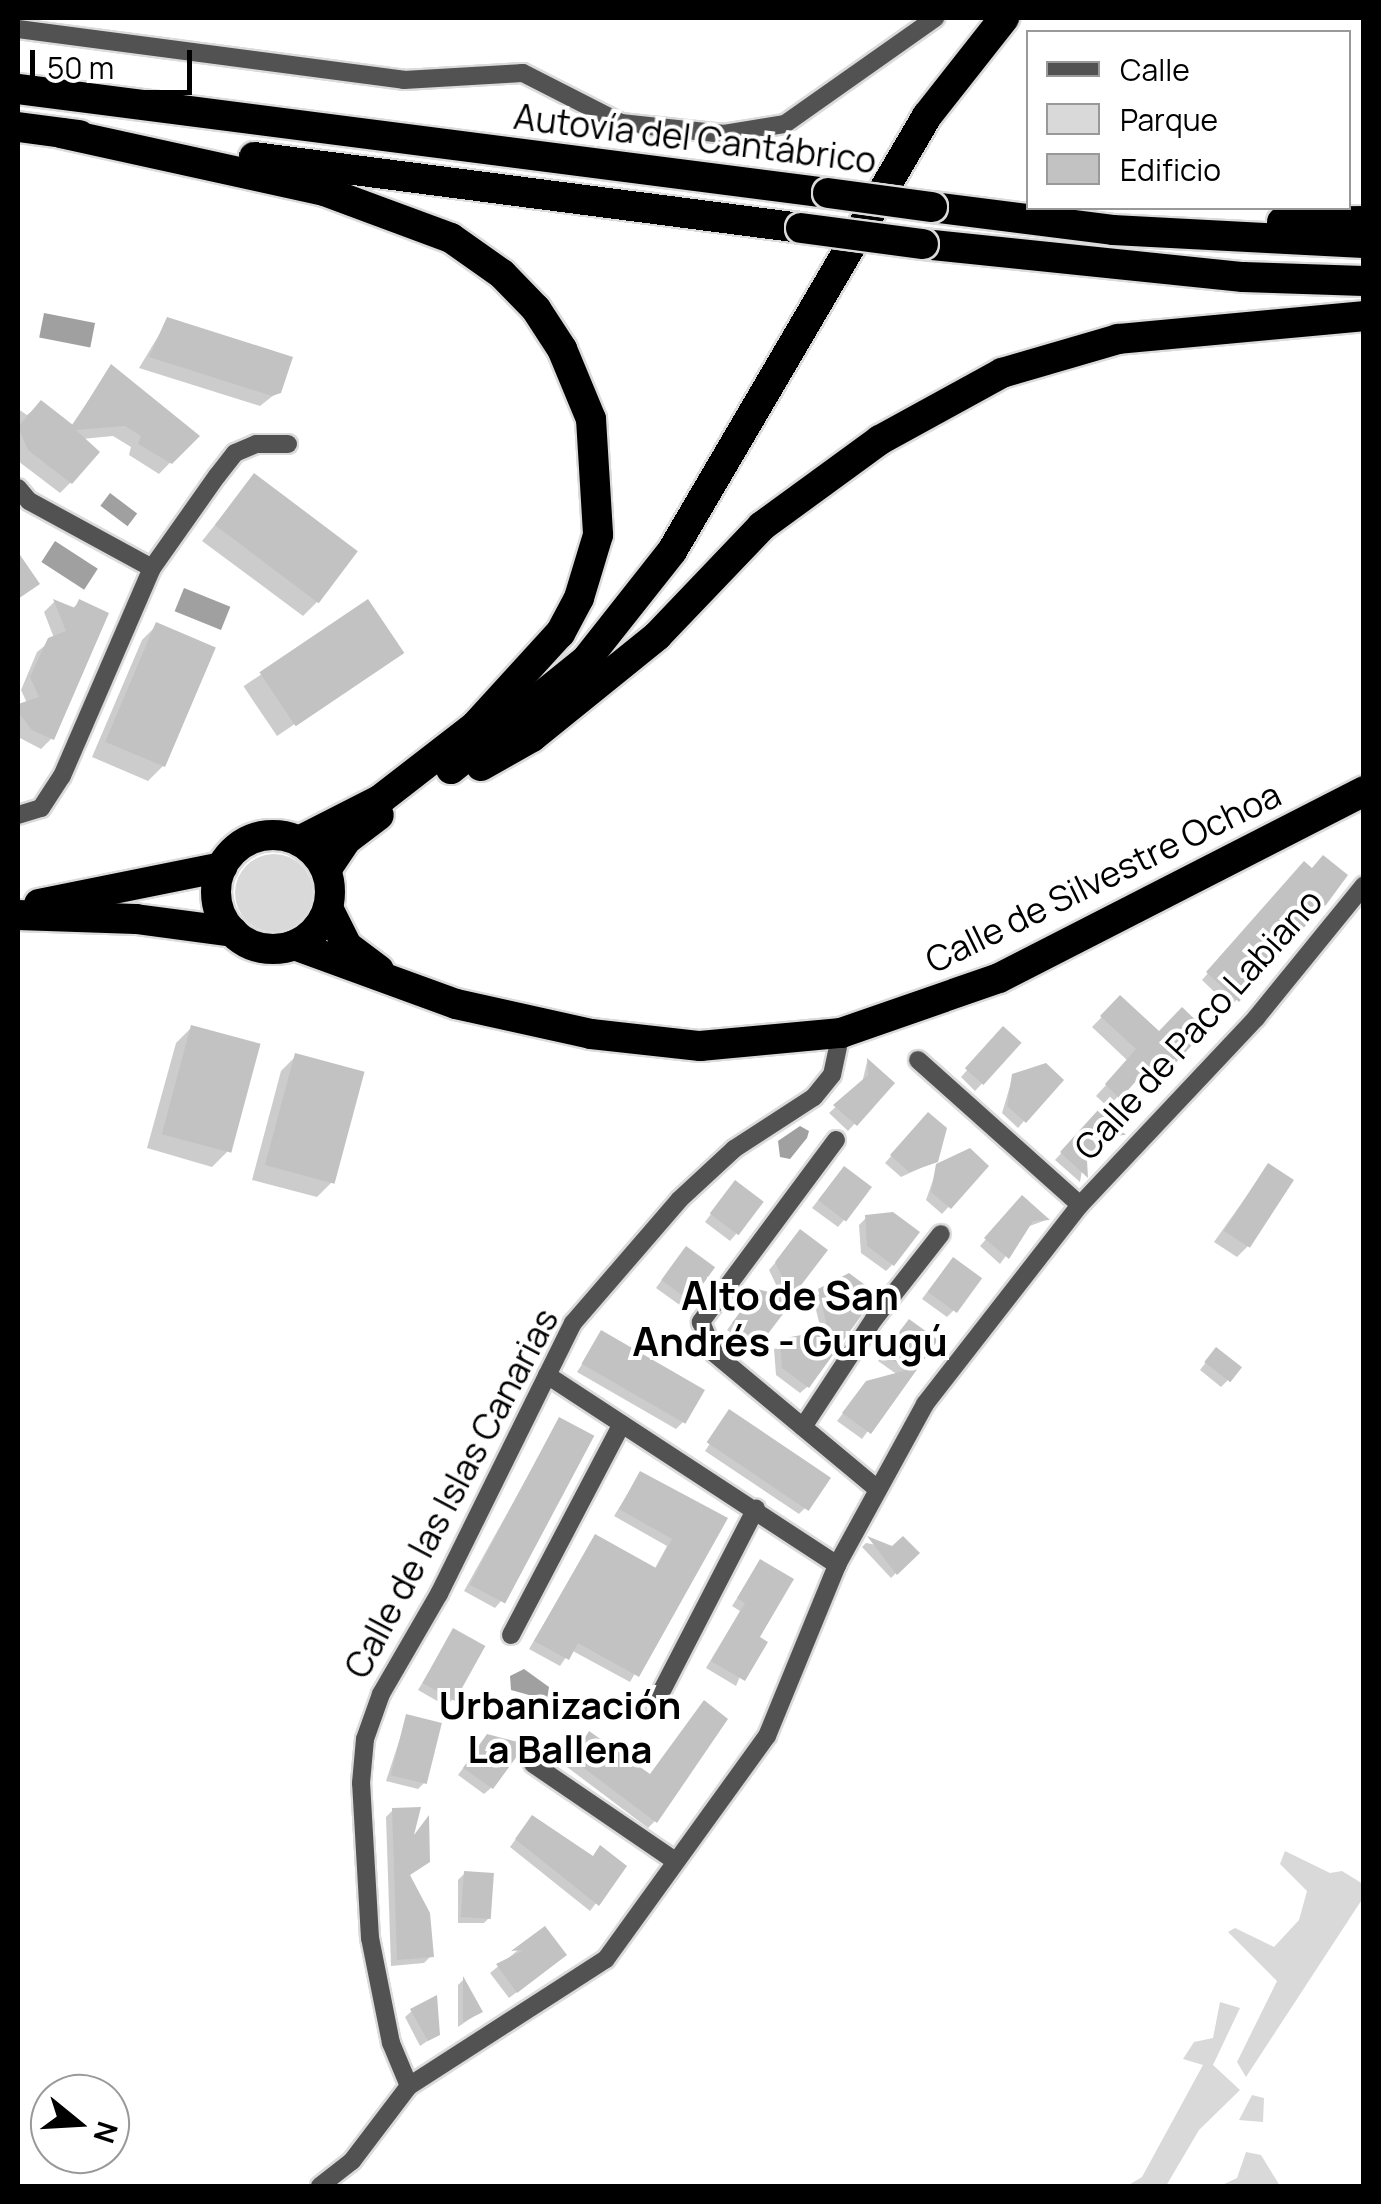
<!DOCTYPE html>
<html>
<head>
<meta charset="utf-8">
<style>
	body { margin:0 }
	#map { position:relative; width:1381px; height:2204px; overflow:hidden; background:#fff; font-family:Manrope,sans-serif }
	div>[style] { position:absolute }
	.green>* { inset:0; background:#d9d9d9 }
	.round { border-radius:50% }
	.water>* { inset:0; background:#a0a0a0; transform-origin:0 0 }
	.shadow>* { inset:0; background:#0003; transform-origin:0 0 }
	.building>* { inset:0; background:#c2c2c2; transform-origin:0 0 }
	.roads { filter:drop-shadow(2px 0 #dbdbdb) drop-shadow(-2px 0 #dbdbdb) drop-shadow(0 2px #dbdbdb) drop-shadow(0 -2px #dbdbdb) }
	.street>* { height:18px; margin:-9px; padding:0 9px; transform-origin:9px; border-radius:9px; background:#525252 }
	.highway>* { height:30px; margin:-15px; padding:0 15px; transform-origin:15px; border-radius:15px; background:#000 }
	.highway>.ring { margin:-15px; padding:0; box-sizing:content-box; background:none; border:30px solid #000; border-radius:50% }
	.bridges { filter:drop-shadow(2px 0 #dbdbdb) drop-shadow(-2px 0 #dbdbdb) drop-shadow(0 2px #dbdbdb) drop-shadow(0 -2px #dbdbdb) }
	.highway-bridge>* { height:30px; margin:-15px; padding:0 15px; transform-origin:15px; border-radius:15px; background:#000 }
	span { translate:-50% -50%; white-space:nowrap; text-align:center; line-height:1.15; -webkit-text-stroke:8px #fff; paint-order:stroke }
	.street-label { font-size:35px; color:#000 }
	.neighbourhood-label { font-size:38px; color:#000; font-weight:700 }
	.quarter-label { font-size:40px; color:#000; font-weight:700 }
	.frame { position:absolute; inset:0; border:20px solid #000; pointer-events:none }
	.legend { position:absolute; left:1026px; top:30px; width:325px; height:180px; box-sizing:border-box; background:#fff; border:2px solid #999; margin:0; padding:12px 18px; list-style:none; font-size:30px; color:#000 }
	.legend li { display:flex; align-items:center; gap:20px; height:50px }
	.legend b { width:50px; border:2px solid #999 }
	.north { position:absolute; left:30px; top:2074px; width:100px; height:100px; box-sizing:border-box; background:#fff; border:2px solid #999; border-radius:50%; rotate:108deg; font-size:28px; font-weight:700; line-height:40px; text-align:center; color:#000 }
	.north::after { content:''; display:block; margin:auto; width:35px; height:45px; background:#000; clip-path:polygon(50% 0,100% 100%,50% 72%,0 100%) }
	.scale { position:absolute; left:30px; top:50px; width:162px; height:45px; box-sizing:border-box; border:5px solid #000; border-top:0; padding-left:12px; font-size:30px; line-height:35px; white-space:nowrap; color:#000; -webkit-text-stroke:8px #fff; paint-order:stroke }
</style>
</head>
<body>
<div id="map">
	<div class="green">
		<i class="round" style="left:235px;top:854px;width:78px;height:78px"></i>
		<i style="clip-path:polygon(1285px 1851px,1330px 1873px,1342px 1871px,1363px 1884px,1363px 1898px,1246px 2077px,1237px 2062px,1277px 1981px,1228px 1932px,1235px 1928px,1274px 1947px,1299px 1920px,1307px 1891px,1280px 1864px)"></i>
		<i style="clip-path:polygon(1220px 2002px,1240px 2008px,1213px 2065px,1240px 2090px,1199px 2130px,1166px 2186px,1127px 2186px,1142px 2177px,1203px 2065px,1183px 2059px,1194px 2042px,1213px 2038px)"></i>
		<i style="clip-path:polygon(1252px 2095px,1264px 2098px,1263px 2122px,1239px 2120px)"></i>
		<i style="clip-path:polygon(1246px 2152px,1261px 2155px,1280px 2186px,1220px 2186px,1237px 2178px)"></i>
	</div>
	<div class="water">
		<i style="left:44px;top:313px;width:52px;height:25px;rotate:11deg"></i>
		<i style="left:110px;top:493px;width:34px;height:16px;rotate:37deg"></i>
		<i style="left:55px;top:541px;width:51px;height:25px;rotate:33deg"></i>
		<i style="left:184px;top:588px;width:50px;height:25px;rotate:22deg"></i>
		<i style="clip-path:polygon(800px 1126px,809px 1131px,807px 1138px,790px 1159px,780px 1157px,778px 1141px)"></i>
		<i style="clip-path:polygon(524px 1669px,549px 1687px,547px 1700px,511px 1690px,510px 1676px)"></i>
	</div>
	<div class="shadow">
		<i style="clip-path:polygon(168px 320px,290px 359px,279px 391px,260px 406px,139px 368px)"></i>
		<i style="clip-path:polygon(111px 368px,196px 436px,159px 474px,129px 455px,131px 447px,113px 436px,82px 439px,71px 482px,60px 493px,18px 461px,18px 409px,27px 415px,41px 404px,71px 426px)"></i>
		<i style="clip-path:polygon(254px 476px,318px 601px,303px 616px,202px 541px)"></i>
		<i style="clip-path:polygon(54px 602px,72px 609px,79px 602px,52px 738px,41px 749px,18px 737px,18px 706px,27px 703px,21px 690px,37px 652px,54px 638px,44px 612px)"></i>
		<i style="left:367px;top:603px;width:60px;height:149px;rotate:56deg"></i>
		<i style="clip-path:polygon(157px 625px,163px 766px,148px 781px,92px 757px,142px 640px)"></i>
		<i style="clip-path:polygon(1297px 871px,1312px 871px,1324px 903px,1300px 919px,1305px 924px,1230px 1007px,1202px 980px)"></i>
		<i style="clip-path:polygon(1120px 998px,1159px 1034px,1202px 1030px,1156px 1079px,1143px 1070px,1108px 1107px,1096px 1096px,1128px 1061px,1092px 1027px)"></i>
		<i style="clip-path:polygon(191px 1028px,227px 1152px,212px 1167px,147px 1148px,176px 1043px)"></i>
		<i style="clip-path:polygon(997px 1036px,1019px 1044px,975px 1091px,961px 1077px)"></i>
		<i style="clip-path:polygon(296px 1056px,332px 1182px,317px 1197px,252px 1180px,281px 1071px)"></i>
		<i style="clip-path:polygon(867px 1062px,891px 1083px,848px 1131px,829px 1113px,862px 1083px)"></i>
		<i style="clip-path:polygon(1013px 1076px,1024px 1121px,1018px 1128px,1002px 1113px)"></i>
		<i style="clip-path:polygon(1098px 1113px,1123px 1135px,1100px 1141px,1084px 1159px,1080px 1182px,1055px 1160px)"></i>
		<i style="clip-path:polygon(921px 1122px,936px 1161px,901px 1177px,885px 1163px)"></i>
		<i style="clip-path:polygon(938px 1166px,986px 1166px,942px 1214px,926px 1200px)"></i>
		<i style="clip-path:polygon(1268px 1166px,1248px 1246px,1237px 1257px,1214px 1242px)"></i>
		<i style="clip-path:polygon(837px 1176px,844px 1220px,838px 1227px,812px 1208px)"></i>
		<i style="clip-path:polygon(729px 1190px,736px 1234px,730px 1241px,705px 1222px)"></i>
		<i style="clip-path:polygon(1016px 1205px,1046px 1220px,1027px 1227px,1000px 1264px,980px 1246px)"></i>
		<i style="clip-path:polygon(866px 1218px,892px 1265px,886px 1271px,861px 1253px,859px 1225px)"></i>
		<i style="clip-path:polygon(801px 1233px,824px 1250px,752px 1349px,727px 1330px,750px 1299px,783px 1299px,769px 1270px)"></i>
		<i style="clip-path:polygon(679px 1256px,688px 1300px,681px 1306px,656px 1288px)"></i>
		<i style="clip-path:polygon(946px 1267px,954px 1310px,947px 1317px,922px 1299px)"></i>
		<i style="clip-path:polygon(849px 1276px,807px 1387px,800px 1393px,776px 1375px,774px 1349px,822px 1334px,813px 1298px)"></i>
		<i style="clip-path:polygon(903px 1329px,934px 1340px,862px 1439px,837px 1421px,860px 1391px,898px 1375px,878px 1361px)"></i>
		<i style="clip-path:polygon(602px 1333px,683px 1422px,676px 1429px,577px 1372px)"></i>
		<i style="clip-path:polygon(1210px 1357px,1228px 1380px,1221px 1387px,1200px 1370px)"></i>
		<i style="clip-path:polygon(730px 1413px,805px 1508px,799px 1514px,705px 1451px)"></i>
		<i style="clip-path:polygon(559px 1420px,501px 1601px,495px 1608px,464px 1591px)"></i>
		<i style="clip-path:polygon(640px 1474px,725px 1519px,630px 1682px,571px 1650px,560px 1666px,529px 1649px,595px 1537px,654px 1570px,667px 1546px,614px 1516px)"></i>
		<i style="clip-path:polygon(866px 1543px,893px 1548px,916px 1553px,891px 1578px,862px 1547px)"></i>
		<i style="clip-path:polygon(760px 1562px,756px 1638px,736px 1686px,706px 1668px,740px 1611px,732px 1606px)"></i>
		<i style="clip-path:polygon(453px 1632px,453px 1699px,446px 1706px,418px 1690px)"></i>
		<i style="clip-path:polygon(407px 1717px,425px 1782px,418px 1789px,386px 1781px)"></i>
		<i style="clip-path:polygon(583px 1741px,655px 1821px,648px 1828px,567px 1767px)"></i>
		<i style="clip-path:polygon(481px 1744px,491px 1788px,484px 1794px,458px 1775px)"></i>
		<i style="clip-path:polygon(393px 1810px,431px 1956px,424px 1963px,391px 1966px,386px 1817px)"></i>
		<i style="clip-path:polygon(526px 1825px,591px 1858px,624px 1866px,590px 1911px,510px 1847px)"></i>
		<i style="clip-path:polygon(464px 1874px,491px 1916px,484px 1923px,458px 1923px,458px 1880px)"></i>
		<i style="clip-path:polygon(544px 1929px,556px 1962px,509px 1998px,490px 1973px)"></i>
		<i style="clip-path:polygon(463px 1980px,480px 2012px,458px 2027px,458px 1985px)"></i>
		<i style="clip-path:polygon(412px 2011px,438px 2034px,420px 2046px,405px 2017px)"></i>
	</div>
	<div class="building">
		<i style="clip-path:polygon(167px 317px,293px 357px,281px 393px,272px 396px,149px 357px)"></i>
		<i style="clip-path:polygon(111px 364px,200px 436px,172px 464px,138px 444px,141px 436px,125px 426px,76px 430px,100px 452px,72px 484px,28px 450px,18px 427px,41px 400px,73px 425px)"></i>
		<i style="left:254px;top:473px;width:130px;height:65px;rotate:37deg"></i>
		<i style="clip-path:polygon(18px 552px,40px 584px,18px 599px)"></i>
		<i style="clip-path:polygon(53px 599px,75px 608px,79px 599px,109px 613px,54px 740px,32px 730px,18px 712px,18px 704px,39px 697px,30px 677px,48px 638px,66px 631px)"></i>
		<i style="left:368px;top:599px;width:65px;height:131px;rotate:56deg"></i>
		<i style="left:156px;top:622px;width:65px;height:130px;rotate:23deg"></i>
		<i style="clip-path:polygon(1323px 855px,1348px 875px,1326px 905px,1302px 918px,1308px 923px,1239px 1002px,1206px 972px,1304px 861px,1312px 868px)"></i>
		<i style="clip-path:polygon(1120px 995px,1159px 1031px,1182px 1007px,1206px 1030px,1168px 1071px,1154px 1061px,1120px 1099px,1105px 1084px,1136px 1049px,1100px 1016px)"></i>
		<i style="left:191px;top:1025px;width:72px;height:113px;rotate:15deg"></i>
		<i style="left:1003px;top:1026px;width:25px;height:57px;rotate:42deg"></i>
		<i style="left:295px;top:1053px;width:72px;height:116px;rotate:15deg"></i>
		<i style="clip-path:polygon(867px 1058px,895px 1083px,857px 1126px,833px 1105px,868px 1075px)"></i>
		<i style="clip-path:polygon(1046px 1063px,1064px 1080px,1026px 1123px,1007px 1106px,1012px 1074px)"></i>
		<i style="clip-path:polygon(1098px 1110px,1126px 1135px,1109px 1135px,1098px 1147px,1087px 1160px,1088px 1178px,1060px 1152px)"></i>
		<i style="clip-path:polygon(928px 1112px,947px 1128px,938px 1162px,909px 1172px,890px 1155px)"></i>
		<i style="clip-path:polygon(970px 1148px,989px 1166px,951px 1209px,931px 1192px,936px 1164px)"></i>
		<i style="left:1268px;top:1163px;width:31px;height:81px;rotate:33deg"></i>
		<i style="left:844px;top:1166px;width:35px;height:43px;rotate:37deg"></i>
		<i style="left:735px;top:1180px;width:36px;height:42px;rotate:37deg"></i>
		<i style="clip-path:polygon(1022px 1195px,1050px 1220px,1033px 1221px,1009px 1259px,984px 1238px)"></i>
		<i style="clip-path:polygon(893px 1212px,920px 1232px,894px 1266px,867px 1246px,865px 1215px)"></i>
		<i style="clip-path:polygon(800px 1229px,828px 1250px,792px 1297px,775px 1262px)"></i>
		<i style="left:686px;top:1246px;width:36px;height:42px;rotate:36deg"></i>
		<i style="left:953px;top:1257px;width:36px;height:43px;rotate:36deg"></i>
		<i style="clip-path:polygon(849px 1273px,877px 1294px,809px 1388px,782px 1368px,780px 1339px,828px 1330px,818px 1289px)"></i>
		<i style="clip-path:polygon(757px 1289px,792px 1298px,786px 1306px,792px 1302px,761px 1343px,732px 1323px)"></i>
		<i style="clip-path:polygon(909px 1319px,938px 1340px,871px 1434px,842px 1413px,866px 1381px,907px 1370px,883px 1353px)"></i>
		<i style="left:601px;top:1330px;width:120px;height:39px;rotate:30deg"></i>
		<i style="left:1216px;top:1347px;width:33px;height:19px;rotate:38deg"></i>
		<i style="left:729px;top:1409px;width:123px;height:40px;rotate:34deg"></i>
		<i style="left:559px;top:1417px;width:40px;height:190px;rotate:28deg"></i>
		<i style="clip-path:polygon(640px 1471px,728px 1518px,639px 1677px,578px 1643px,569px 1660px,534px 1641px,595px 1534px,656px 1568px,672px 1539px,619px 1509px)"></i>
		<i style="clip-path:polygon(867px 1536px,892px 1546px,903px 1536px,920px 1553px,897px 1575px)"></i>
		<i style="clip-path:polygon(760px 1559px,794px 1579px,760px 1637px,768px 1642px,745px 1681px,711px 1661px,745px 1603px,737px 1598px)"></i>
		<i style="left:453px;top:1628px;width:37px;height:63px;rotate:29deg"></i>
		<i style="clip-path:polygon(704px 1700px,728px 1719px,657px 1823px,572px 1759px,589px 1731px,650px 1774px)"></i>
		<i style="left:406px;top:1714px;width:37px;height:63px;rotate:14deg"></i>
		<i style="clip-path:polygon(487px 1734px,526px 1744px,493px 1789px,463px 1768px)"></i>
		<i style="clip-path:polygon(421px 1807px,414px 1835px,429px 1815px,430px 1862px,410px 1875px,430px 1913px,434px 1957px,397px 1960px,392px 1808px)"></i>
		<i style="clip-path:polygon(532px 1815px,593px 1856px,600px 1845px,627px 1866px,599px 1906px,515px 1839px)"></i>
		<i style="left:464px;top:1871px;width:30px;height:46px;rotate:4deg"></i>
		<i style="clip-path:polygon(545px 1926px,567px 1955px,517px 1993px,496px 1964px,524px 1950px,511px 1951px)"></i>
		<i style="clip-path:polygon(463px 1976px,483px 2012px,463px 2022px)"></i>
		<i style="clip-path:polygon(437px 1995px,440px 2035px,428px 2041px,410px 2009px)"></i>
	</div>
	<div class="roads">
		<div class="street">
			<i style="left:18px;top:29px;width:389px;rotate:7.5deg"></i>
			<i style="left:404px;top:80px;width:119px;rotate:-3.4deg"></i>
			<i style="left:523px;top:73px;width:110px;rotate:27deg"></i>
			<i style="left:621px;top:123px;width:104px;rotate:6.1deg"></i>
			<i style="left:724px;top:134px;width:62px;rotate:-9.3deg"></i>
			<i style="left:785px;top:124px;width:184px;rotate:-35.2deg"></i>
			<i style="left:18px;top:488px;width:17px;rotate:50deg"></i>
			<i style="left:29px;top:501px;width:140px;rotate:28.6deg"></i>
			<i style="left:18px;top:815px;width:24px;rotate:-17deg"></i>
			<i style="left:41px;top:808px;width:38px;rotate:-57deg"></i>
			<i style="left:62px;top:776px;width:227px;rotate:-66.6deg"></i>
			<i style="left:152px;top:568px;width:113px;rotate:-54.8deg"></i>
			<i style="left:217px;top:476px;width:29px;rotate:-52deg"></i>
			<i style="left:235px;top:453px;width:23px;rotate:-23deg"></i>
			<i style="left:256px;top:444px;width:32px"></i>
			<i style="left:918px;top:1060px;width:217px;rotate:41.8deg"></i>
			<i style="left:836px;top:1140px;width:227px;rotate:126.6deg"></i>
			<i style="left:701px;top:1322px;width:34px;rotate:67deg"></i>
			<i style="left:714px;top:1353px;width:209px;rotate:39.8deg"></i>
			<i style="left:547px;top:1375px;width:347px;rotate:33.2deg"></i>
			<i style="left:803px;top:1427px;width:129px;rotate:-56.7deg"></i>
			<i style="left:874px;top:1319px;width:108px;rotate:-51.8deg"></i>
			<i style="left:511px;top:1635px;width:238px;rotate:-62.3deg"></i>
			<i style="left:655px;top:1704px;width:220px;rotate:-62.7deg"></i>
			<i style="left:533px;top:1764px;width:172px;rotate:34.3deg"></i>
			<i style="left:409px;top:2086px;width:47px;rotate:-112.7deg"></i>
			<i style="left:391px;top:2043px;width:107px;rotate:-101.3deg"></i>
			<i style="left:370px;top:1938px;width:155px;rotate:-93.3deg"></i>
			<i style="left:361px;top:1783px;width:44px;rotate:-84.8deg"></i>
			<i style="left:365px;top:1739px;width:48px;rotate:-70.4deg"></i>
			<i style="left:381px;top:1694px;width:116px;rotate:-59.9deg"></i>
			<i style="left:439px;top:1594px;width:302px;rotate:-63.7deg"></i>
			<i style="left:573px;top:1323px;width:162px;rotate:-49.2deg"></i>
			<i style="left:679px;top:1200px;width:75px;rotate:-42.8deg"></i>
			<i style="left:734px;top:1149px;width:95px;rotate:-33deg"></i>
			<i style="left:814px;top:1097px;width:28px;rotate:-51deg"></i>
			<i style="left:832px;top:1075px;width:43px;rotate:-77.9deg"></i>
			<i style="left:320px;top:2186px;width:41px;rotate:-38deg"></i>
			<i style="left:352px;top:2161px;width:94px;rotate:-52.8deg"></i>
			<i style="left:409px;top:2086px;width:234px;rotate:-32.8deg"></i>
			<i style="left:606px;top:1959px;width:275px;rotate:-54.2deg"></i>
			<i style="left:767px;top:1736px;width:185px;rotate:-67.7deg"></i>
			<i style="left:837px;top:1565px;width:183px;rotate:-61.3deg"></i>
			<i style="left:925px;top:1404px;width:252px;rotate:-52.1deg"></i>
			<i style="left:1080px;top:1205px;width:257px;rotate:-46.7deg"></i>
			<i style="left:1256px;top:1018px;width:171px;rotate:-50.9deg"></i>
		</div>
		<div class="highway">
			<i style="left:18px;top:89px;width:817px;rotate:7.32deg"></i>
			<i style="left:18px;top:127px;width:62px;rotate:7.5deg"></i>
			<i style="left:61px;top:133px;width:269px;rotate:12.4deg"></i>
			<i style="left:324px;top:191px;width:135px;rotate:20.3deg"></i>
			<i style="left:451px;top:238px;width:62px;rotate:35.2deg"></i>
			<i style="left:502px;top:274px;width:49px;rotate:45.8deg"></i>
			<i style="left:536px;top:309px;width:48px;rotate:57deg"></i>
			<i style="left:562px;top:349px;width:76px;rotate:67.5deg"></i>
			<i style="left:591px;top:419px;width:116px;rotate:86.5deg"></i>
			<i style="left:598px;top:535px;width:66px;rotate:106.8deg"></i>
			<i style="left:579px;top:598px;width:40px;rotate:118deg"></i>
			<i style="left:560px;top:633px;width:126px;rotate:132.4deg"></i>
			<i style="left:475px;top:726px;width:119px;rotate:142.2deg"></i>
			<i style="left:381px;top:799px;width:92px;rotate:152.9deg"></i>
			<i style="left:254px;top:157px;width:552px;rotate:7.4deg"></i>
			<i style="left:932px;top:207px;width:182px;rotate:7.2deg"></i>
			<i style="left:1113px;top:230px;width:251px;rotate:3deg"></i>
			<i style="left:1282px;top:222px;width:82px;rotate:-0.7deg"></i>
			<i style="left:923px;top:244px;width:322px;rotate:5.9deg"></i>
			<i style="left:1243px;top:277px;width:121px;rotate:1.9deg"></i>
			<i style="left:481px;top:766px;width:59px;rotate:-29.6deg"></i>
			<i style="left:532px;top:737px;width:161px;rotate:-38.9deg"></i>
			<i style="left:657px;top:636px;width:152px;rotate:-46.3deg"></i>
			<i style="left:762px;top:526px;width:146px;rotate:-36.1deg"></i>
			<i style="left:880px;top:440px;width:139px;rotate:-28.8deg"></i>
			<i style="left:1002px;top:373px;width:121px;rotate:-16.3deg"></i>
			<i style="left:1118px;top:339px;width:247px;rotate:-5.3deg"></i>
			<i style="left:451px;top:769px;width:174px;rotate:-38.9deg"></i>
			<i style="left:586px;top:660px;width:139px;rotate:-51.7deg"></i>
			<i style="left:672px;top:551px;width:504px;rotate:-59.62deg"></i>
			<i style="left:927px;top:116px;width:125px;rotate:-51.8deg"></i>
			<i class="ring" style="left:216px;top:835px;width:84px;height:84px"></i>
			<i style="left:326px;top:870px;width:36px;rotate:-56deg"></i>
			<i style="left:346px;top:840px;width:41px;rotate:-37.1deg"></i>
			<i style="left:39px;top:904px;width:187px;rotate:-11.4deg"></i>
			<i style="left:328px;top:908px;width:42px;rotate:63.4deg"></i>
			<i style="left:347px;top:946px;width:40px;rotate:37deg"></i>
			<i style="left:18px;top:915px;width:118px;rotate:1.9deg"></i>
			<i style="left:136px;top:919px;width:98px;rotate:7.6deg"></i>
			<i style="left:294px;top:945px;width:172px;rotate:20deg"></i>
			<i style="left:456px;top:1004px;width:138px;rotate:12.5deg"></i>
			<i style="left:591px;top:1034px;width:110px;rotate:6.3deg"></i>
			<i style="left:700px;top:1046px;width:142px;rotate:-5.3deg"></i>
			<i style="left:841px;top:1033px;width:167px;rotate:-19.2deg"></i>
			<i style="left:999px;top:978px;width:410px;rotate:-27.1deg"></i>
		</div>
	</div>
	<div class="bridges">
		<div class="highway-bridge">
			<i style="left:828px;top:193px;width:105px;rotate:7.7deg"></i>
			<i style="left:801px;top:228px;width:123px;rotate:7.5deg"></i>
		</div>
	</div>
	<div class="street-label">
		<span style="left:695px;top:138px;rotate:7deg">Autovía del Cantábrico</span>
		<span style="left:1103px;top:877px;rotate:-26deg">Calle de Silvestre Ochoa</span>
		<span style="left:1198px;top:1024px;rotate:-48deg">Calle de Paco Labiano</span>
		<span style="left:451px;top:1493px;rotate:-62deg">Calle de las Islas Canarias</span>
	</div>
	<div class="neighbourhood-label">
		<span style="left:560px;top:1727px">Urbanización<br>La Ballena</span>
	</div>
	<div class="quarter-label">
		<span style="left:790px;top:1318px">Alto de San<br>Andrés - Gurugú</span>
	</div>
	<div class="frame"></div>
	<ul class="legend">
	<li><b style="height:12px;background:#525252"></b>Calle</li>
	<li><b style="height:28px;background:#d9d9d9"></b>Parque</li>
	<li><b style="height:28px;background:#c2c2c2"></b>Edificio</li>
	</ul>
	<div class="north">N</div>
	<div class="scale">50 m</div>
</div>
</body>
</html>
